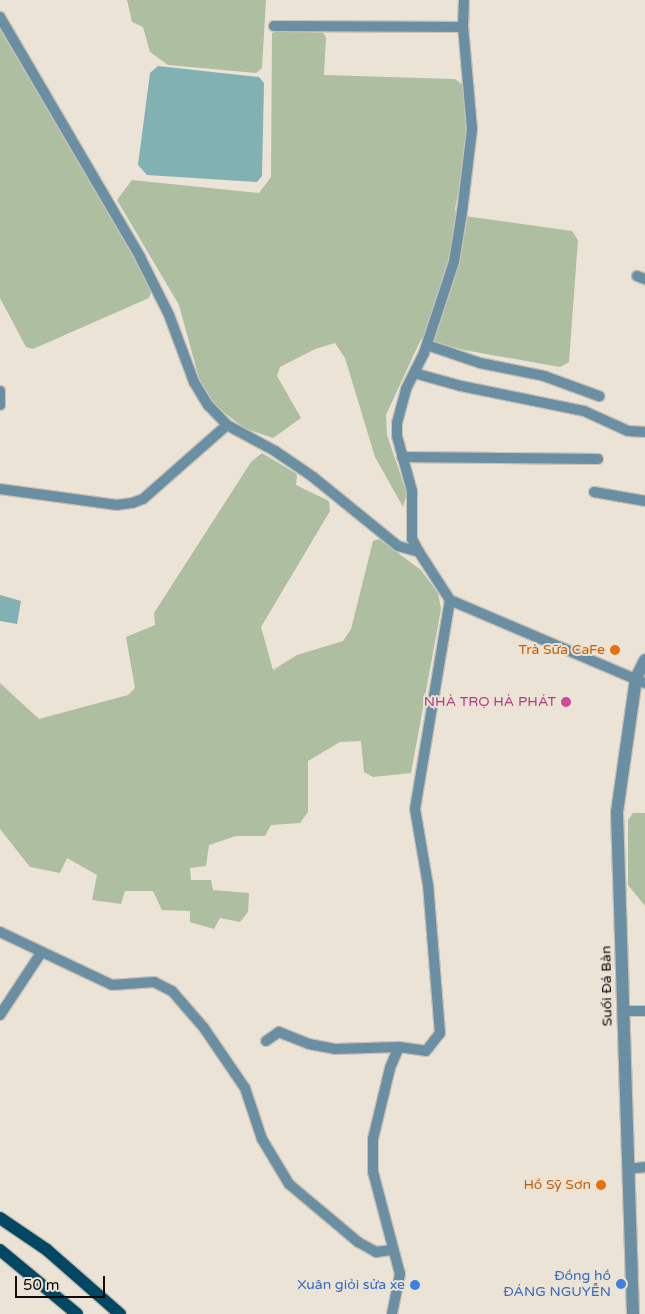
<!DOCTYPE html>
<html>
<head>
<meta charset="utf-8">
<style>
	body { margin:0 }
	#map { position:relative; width:645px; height:1314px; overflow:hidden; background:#ebe3d6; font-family:"Varela Round",sans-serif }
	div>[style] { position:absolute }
	.green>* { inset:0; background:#aebea1 }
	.water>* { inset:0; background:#82b1b4 }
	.roads { filter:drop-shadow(1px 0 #c8c1b5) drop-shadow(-1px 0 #c8c1b5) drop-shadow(0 1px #c8c1b5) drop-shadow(0 -1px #c8c1b5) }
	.minor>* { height:10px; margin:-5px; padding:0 5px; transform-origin:5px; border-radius:5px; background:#6b8fa2 }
	.tertiary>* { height:12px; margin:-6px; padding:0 6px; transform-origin:6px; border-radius:6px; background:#6b8fa2 }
	.primary>* { height:12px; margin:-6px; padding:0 6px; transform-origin:6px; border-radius:6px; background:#034762 }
	.dots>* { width:14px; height:14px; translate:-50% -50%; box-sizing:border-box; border:2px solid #ebe3d6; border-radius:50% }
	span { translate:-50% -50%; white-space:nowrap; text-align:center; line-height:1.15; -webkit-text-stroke:4px #ebe3d6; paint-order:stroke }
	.food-label { font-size:14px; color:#c56008 }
	.right { translate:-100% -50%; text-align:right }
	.hotel-label { font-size:14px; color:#b23c85 }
	.street-label { font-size:14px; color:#0f0c08 }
	.shop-label { font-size:14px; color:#366cbe }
	.scale { position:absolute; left:15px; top:1276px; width:90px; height:22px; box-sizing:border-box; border:2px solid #0f0c08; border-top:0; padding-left:6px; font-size:15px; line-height:18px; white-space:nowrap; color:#0f0c08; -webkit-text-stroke:4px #ebe3d6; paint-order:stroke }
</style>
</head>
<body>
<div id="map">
	<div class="green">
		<i style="clip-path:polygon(127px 0,266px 0,262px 68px,256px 73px,168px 65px,150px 52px,143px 27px,132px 22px)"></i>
		<i style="clip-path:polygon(0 23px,152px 290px,149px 298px,33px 349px,26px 347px,0 298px)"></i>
		<i style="clip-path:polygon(281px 30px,323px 33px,326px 37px,324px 75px,455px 79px,463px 85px,466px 115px,466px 152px,455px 209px,457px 215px,572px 231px,578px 240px,569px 362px,560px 367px,464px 350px,421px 339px,386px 415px,387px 435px,407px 494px,403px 507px,375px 457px,345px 358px,335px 343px,315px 349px,280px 367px,277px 376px,301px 418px,273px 438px,244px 428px,216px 406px,200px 382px,179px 305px,117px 200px,132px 180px,259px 193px,271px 177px,272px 33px)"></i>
		<i style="clip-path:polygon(262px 453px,297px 474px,296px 485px,329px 501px,330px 511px,261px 627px,273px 670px,297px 655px,343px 641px,351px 629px,373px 541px,379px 539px,421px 570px,438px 593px,441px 609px,411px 773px,373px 777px,364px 772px,361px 741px,340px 742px,308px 761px,308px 812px,300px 823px,271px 825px,265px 836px,236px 836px,209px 845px,206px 866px,190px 868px,191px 880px,211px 880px,213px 890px,249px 893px,248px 912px,240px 922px,220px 918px,214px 929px,190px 922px,190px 911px,162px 910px,153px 891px,125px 891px,121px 904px,92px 900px,97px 875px,67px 858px,60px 873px,30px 867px,0 829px,0 683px,39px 719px,128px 695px,135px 688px,126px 637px,155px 625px,154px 613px,251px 462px)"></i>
		<i style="clip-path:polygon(633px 813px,645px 813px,645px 906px,628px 885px,628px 820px)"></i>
	</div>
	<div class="water">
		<i style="clip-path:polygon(158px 66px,259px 77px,264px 83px,262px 176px,257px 182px,147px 175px,138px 165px,150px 73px)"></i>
		<i style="clip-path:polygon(0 595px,21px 601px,17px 624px,0 621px)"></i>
	</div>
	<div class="roads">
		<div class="minor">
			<i style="left:0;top:17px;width:278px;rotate:59.7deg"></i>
			<i style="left:140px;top:257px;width:65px;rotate:63.4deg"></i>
			<i style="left:169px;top:315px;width:72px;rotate:69.5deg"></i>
			<i style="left:194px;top:382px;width:27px;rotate:59deg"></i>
			<i style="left:208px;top:405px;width:28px;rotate:46deg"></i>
			<i style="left:227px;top:425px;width:55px;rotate:28.4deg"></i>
			<i style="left:275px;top:451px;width:46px;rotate:34.4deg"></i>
			<i style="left:313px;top:477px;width:109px;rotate:39.1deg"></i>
			<i style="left:398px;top:546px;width:22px;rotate:16deg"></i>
			<i style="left:419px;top:552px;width:57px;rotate:57.1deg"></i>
			<i style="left:450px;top:600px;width:212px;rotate:23.1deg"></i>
			<i style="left:274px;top:26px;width:189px;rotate:0.3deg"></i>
			<i style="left:637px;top:276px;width:9px;rotate:21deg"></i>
			<i style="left:427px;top:345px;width:56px;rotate:18.8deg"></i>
			<i style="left:480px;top:363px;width:65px;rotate:11.5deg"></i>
			<i style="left:544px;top:376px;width:59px;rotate:20deg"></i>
			<i style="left:414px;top:373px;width:49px;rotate:15.5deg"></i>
			<i style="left:461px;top:386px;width:126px;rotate:11.5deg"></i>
			<i style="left:584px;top:411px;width:48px;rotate:24.4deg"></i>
			<i style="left:628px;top:431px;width:17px;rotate:3deg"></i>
			<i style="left:0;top:391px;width:14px;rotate:90deg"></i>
			<i style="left:402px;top:457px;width:196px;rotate:0.6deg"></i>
			<i style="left:0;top:489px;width:118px;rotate:7.8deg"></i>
			<i style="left:117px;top:505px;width:15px;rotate:-8deg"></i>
			<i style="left:132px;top:503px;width:12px;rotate:-20deg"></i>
			<i style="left:143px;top:499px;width:112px;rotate:-41.4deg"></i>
			<i style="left:594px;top:492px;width:52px;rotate:10deg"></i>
			<i style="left:419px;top:552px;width:15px;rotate:-118deg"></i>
			<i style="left:412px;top:539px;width:48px;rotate:-90deg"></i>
			<i style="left:412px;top:491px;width:57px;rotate:-105.3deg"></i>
			<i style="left:397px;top:436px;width:13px;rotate:-90deg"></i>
			<i style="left:397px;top:423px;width:35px;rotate:-75deg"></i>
			<i style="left:406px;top:389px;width:40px;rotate:-63.4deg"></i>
			<i style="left:424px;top:353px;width:96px;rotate:-71.8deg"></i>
			<i style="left:454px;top:262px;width:51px;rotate:-80.9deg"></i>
			<i style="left:462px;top:212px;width:84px;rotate:-83.1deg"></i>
			<i style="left:472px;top:129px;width:102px;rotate:-95deg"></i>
			<i style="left:463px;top:27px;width:27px;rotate:-88deg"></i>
			<i style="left:0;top:932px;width:124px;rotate:25.3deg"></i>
			<i style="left:112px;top:985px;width:42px;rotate:-4.1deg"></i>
			<i style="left:154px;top:982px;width:20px;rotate:27deg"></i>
			<i style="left:172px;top:991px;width:49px;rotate:49.1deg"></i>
			<i style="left:204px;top:1028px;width:73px;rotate:55.7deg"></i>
			<i style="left:245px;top:1088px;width:54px;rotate:71.6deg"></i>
			<i style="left:262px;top:1139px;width:52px;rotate:59deg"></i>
			<i style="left:289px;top:1184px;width:90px;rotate:40deg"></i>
			<i style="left:358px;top:1242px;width:21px;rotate:29deg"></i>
			<i style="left:376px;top:1252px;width:16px;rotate:-7deg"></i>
			<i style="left:623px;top:1011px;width:22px"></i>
			<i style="left:0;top:1015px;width:74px;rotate:-56.5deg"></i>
			<i style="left:266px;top:1041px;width:16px;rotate:-35deg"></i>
			<i style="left:279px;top:1032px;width:32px;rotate:22deg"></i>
			<i style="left:309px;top:1044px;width:26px;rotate:11deg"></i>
			<i style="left:335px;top:1049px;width:64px;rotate:-1.8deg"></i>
			<i style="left:629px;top:1169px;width:16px;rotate:-7deg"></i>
			<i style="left:392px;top:1314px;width:41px;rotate:-78.7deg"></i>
			<i style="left:400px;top:1274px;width:106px;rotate:-104.8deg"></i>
			<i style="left:373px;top:1172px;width:33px;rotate:-90deg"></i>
			<i style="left:373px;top:1139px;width:73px;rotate:-76.5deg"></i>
			<i style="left:390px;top:1068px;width:23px;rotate:-67deg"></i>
			<i style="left:399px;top:1047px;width:27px;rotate:8deg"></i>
			<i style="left:426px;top:1051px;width:23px;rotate:-52deg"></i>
			<i style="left:440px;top:1033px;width:148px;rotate:-94.6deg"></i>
			<i style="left:428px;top:885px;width:77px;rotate:-99.7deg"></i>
			<i style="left:415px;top:809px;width:212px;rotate:-80.5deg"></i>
		</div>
		<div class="tertiary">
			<i style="left:633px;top:1314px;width:502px;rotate:-91.83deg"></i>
			<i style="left:617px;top:812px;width:135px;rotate:-81.9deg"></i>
			<i style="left:636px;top:678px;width:20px;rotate:-63deg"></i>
		</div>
		<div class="primary">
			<i style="left:0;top:1218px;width:57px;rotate:34.2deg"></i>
			<i style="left:47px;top:1250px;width:97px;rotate:41.2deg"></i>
			<i style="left:0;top:1250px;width:100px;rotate:39.7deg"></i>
		</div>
	</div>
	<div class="dots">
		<i style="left:615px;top:650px;background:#e8710a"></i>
		<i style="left:566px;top:702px;background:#d1479c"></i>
		<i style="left:601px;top:1185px;background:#e8710a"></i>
		<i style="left:621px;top:1284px;background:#3f7fe0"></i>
		<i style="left:415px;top:1285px;background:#3f7fe0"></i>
	</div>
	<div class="food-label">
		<span class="right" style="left:605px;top:650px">Trà Sữa CaFe</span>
		<span class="right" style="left:591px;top:1185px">Hồ Sỹ Sơn</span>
	</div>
	<div class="hotel-label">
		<span class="right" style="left:556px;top:702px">NHÀ TRỌ HÀ PHÁT</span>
	</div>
	<div class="street-label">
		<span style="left:607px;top:986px;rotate:-91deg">Suối Đá Bàn</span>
	</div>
	<div class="shop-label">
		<span class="right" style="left:611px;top:1284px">Đồng hồ<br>ĐÁNG NGUYỄN</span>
		<span class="right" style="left:405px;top:1285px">Xuân giỏi sửa xe</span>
	</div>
	<div class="scale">50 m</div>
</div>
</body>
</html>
